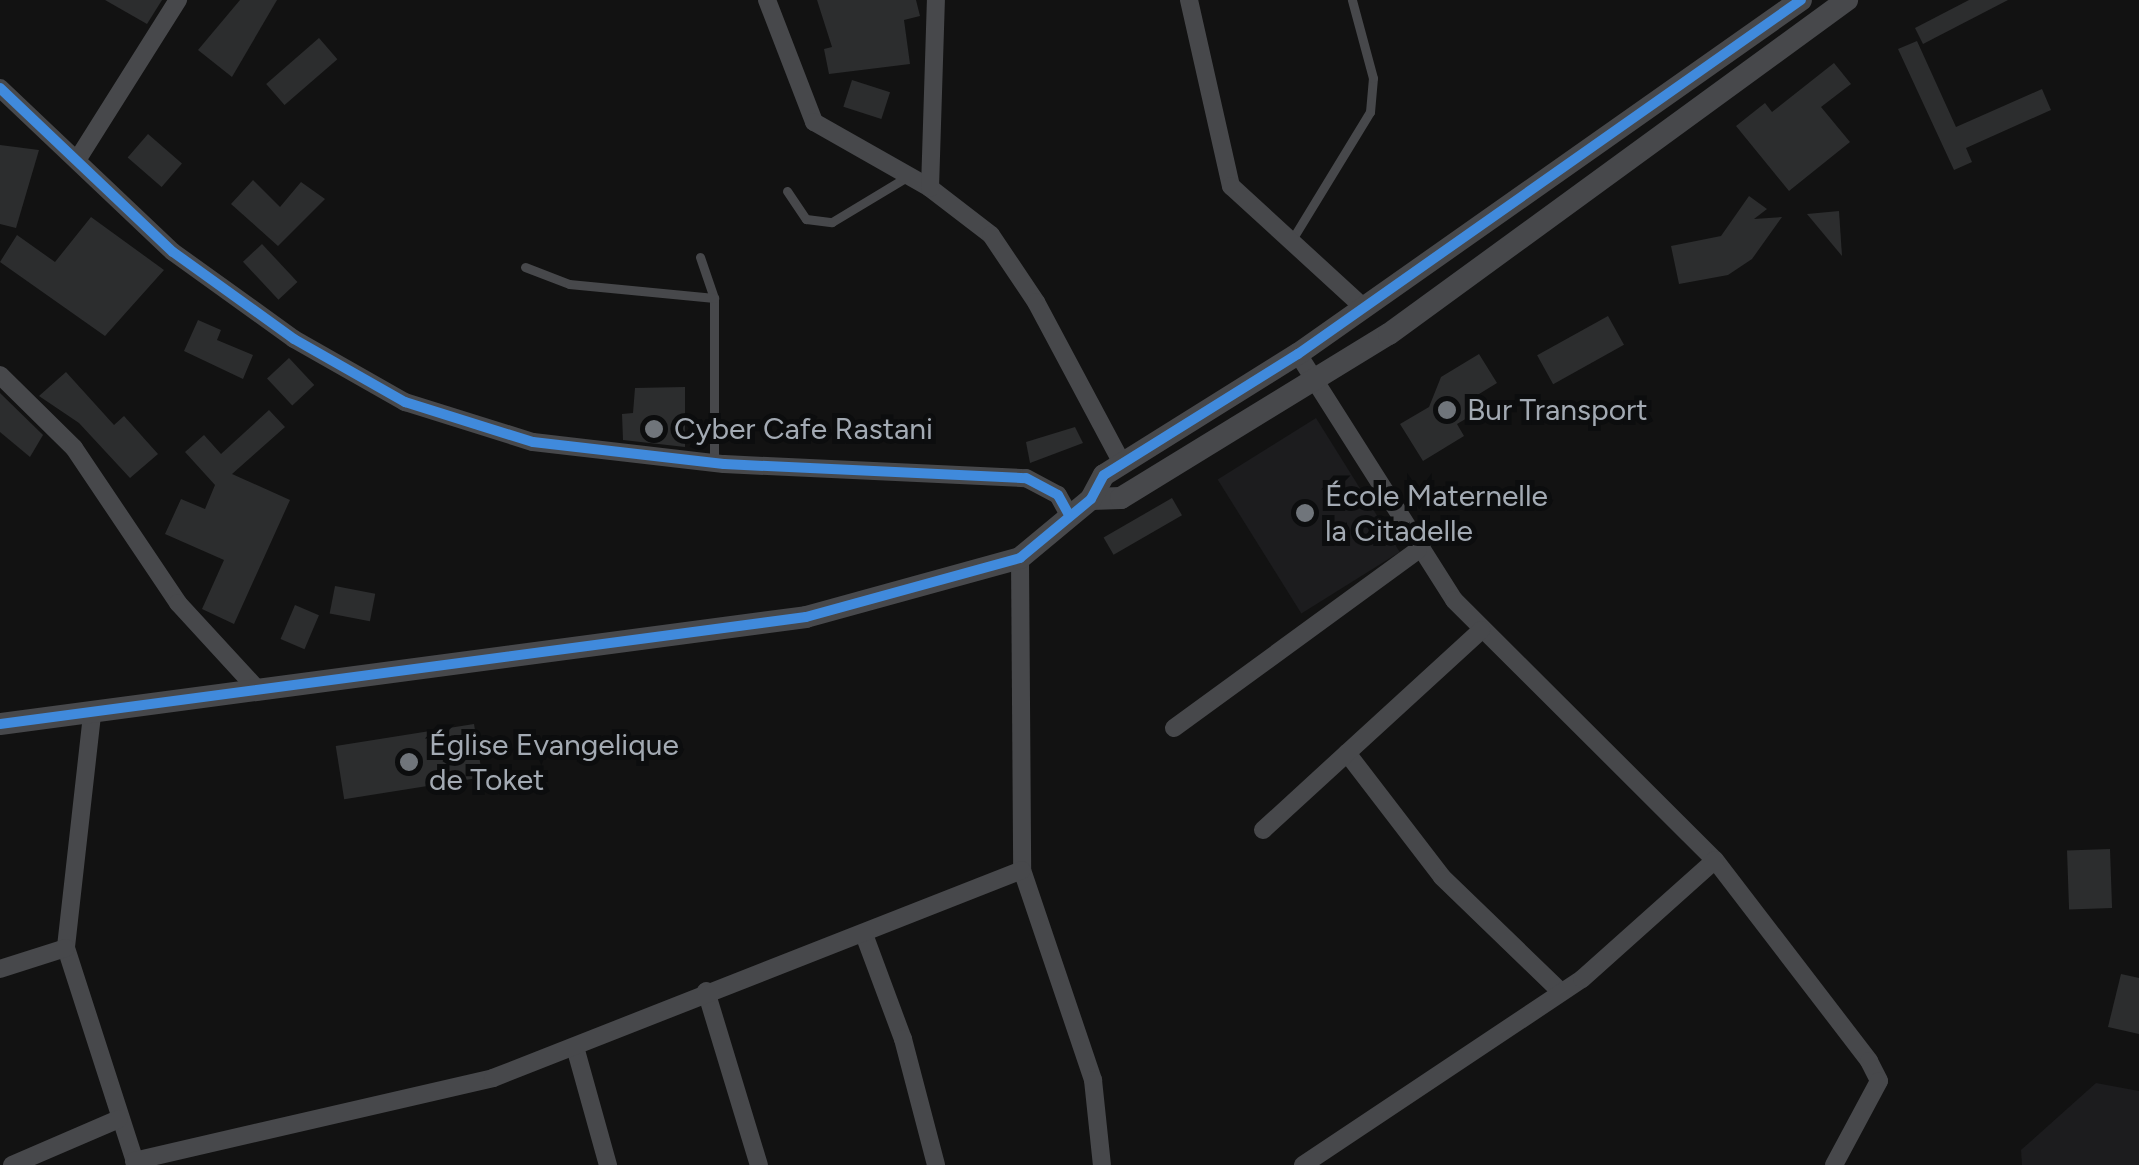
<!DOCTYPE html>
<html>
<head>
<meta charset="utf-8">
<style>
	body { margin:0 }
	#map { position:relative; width:2139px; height:1165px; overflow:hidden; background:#121212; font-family:Figtree,sans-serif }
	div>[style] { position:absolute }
	.built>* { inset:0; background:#1c1c1e; transform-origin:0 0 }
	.building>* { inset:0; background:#2c2d2e; transform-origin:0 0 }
	.service>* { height:9px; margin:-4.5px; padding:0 4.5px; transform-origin:4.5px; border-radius:4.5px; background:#47484b }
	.minor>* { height:18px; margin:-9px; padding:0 9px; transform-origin:9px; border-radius:9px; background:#47484b }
	.tertiary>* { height:22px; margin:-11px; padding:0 11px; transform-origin:11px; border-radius:11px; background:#47484b }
	.cycleway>* { height:10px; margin:-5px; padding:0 5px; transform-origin:5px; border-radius:5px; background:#408adc }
	.dots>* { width:28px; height:28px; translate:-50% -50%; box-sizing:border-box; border:5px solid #0c0d0e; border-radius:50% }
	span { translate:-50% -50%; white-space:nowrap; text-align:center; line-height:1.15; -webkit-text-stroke:10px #0c0d0e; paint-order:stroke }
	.poi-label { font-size:30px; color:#a3aab3 }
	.left { translate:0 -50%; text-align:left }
</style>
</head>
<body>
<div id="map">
	<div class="built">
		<i style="left:1316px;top:418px;width:158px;height:116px;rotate:58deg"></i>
		<i style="clip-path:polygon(2096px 1083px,2139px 1091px,2139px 1165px,2022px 1165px,2021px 1150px)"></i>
	</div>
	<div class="building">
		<i style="clip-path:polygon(105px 0,162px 0,147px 24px)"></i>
		<i style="clip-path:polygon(240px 0,277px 0,232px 77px,198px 50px)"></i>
		<i style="clip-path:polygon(817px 0,916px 0,920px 16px,904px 20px,910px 64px,829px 74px,824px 49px,832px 47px)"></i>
		<i style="clip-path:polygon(1969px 0,2008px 0,1923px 44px,1915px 28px)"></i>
		<i style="left:319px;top:38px;width:28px;height:70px;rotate:49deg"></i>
		<i style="clip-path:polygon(1917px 41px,1956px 127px,2042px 89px,2051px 110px,1966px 148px,1972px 162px,1954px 170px,1898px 49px)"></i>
		<i style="clip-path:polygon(1834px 63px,1851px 84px,1821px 107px,1850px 142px,1789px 191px,1736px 126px,1765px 103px,1772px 112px)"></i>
		<i style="left:852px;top:80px;width:40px;height:28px;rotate:18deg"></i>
		<i style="left:148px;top:134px;width:45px;height:31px;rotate:41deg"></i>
		<i style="clip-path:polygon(0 145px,39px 150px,16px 228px,0 224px)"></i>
		<i style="clip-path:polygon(253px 180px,280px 207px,301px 182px,325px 199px,278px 246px,231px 204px)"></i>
		<i style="clip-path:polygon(1749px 196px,1767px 209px,1754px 219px,1782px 217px,1752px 259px,1728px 275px,1679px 284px,1671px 246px,1721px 236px)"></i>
		<i style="clip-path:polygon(1839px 211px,1842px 256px,1807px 214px)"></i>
		<i style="clip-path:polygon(91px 217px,164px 270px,105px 336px,0 262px,17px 235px,55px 262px)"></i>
		<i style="left:262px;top:244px;width:52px;height:26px;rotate:47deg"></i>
		<i style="left:1608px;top:316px;width:33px;height:81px;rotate:61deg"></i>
		<i style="clip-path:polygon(198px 320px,221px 330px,217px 340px,253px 355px,243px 379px,184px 351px)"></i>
		<i style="clip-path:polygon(1479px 354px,1497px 383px,1466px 402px,1474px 414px,1457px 424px,1464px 436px,1423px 461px,1400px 424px,1429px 407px,1441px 377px)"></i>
		<i style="left:289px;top:358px;width:37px;height:30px;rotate:47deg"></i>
		<i style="clip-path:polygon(66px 372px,114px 425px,124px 416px,158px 454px,130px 478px,79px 423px,39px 396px)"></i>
		<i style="clip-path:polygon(685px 387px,685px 447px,623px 440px,622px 414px,633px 413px,635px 388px)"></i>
		<i style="clip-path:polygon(0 393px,43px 435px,30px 457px,0 432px)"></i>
		<i style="clip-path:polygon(269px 410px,285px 427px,232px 474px,290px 500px,234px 624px,202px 609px,224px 560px,165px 534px,181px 499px,205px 509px,215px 485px,185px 452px,204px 435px,221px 454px)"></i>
		<i style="clip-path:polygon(1075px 427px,1083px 443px,1030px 463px,1026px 442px)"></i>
		<i style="left:1172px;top:498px;width:20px;height:79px;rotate:60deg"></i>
		<i style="left:335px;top:586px;width:41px;height:28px;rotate:11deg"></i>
		<i style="left:295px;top:605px;width:26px;height:37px;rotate:23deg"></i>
		<i style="left:474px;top:724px;width:54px;height:140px;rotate:81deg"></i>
		<i style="left:2110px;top:849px;width:59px;height:43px;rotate:88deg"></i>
		<i style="clip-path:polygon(2121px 974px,2139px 978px,2139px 1034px,2108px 1027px)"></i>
	</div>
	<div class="service">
		<i style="left:787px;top:191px;width:34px;rotate:56deg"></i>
		<i style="left:806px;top:219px;width:26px;rotate:7deg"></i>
		<i style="left:832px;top:222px;width:87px;rotate:-31deg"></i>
		<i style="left:1293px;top:238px;width:148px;rotate:-58.6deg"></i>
		<i style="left:1370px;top:112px;width:34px;rotate:-85deg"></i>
		<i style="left:1373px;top:78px;width:81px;rotate:-105.1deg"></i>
		<i style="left:700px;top:257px;width:43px;rotate:71.1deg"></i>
		<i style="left:714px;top:298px;width:165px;rotate:90deg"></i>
		<i style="left:525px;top:267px;width:47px;rotate:21.1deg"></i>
		<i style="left:569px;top:284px;width:146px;rotate:5.5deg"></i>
	</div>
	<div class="minor">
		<i style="left:767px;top:0;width:131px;rotate:68.9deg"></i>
		<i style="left:814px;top:122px;width:133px;rotate:29.6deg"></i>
		<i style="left:930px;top:188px;width:77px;rotate:37.6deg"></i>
		<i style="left:991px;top:235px;width:81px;rotate:56.1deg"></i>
		<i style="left:1036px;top:302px;width:183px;rotate:61.9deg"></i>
		<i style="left:1189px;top:0;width:191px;rotate:77.3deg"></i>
		<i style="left:1231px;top:186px;width:180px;rotate:42.5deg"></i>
		<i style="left:0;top:88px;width:238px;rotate:43.5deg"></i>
		<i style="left:173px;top:252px;width:149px;rotate:35.7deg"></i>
		<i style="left:294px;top:339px;width:128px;rotate:29.6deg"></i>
		<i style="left:405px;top:402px;width:134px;rotate:17.4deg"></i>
		<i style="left:533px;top:442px;width:192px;rotate:6.6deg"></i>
		<i style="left:724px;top:464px;width:302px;rotate:2.7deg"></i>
		<i style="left:1026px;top:478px;width:36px;rotate:28deg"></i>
		<i style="left:1058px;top:495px;width:23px;rotate:61deg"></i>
		<i style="left:79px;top:157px;width:186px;rotate:-57.8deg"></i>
		<i style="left:930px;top:188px;width:188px;rotate:-88.2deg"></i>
		<i style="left:1298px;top:354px;width:291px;rotate:57.6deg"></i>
		<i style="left:1454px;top:600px;width:368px;rotate:44.9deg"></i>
		<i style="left:1715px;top:860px;width:253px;rotate:52.5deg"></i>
		<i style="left:1869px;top:1061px;width:22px;rotate:63deg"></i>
		<i style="left:1879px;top:1081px;width:95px;rotate:118.2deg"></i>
		<i style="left:0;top:375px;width:104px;rotate:44.6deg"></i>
		<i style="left:74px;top:448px;width:187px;rotate:56.1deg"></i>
		<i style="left:178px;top:603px;width:120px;rotate:47.4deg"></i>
		<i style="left:1020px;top:558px;width:312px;rotate:89.6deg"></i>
		<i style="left:1022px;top:870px;width:222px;rotate:71.3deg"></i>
		<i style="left:1093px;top:1080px;width:85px;rotate:84deg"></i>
		<i style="left:92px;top:715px;width:234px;rotate:96.4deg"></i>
		<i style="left:66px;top:948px;width:228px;rotate:72.1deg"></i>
		<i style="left:1174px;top:728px;width:302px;rotate:-36.1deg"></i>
		<i style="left:1347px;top:753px;width:156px;rotate:52.5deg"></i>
		<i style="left:1442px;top:877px;width:164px;rotate:44deg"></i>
		<i style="left:1263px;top:830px;width:296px;rotate:-42.5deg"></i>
		<i style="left:865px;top:937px;width:109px;rotate:69.6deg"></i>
		<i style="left:903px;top:1039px;width:130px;rotate:75.3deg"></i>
		<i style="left:0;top:969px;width:69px;rotate:-17.7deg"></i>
		<i style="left:706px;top:991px;width:182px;rotate:73.1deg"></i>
		<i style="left:575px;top:1047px;width:123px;rotate:74.4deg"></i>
		<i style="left:134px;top:1161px;width:368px;rotate:-13deg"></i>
		<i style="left:493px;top:1078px;width:568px;rotate:-21.46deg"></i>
		<i style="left:12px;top:1165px;width:116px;rotate:-23.3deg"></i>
		<i style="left:1303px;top:1165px;width:335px;rotate:-33.7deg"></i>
		<i style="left:1582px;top:979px;width:178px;rotate:-41.8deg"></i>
	</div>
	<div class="tertiary">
		<i style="left:1091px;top:499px;width:30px;rotate:-2deg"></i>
		<i style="left:1121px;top:498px;width:314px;rotate:-31.5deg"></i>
		<i style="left:1389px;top:334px;width:567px;rotate:-36.1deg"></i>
		<i style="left:0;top:724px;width:813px;rotate:-7.56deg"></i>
		<i style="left:806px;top:617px;width:222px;rotate:-15.4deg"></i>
		<i style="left:1020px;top:558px;width:92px;rotate:-39.7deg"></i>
		<i style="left:1091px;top:499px;width:27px;rotate:-62deg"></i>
		<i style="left:1104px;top:475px;width:229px;rotate:-32deg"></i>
		<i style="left:1298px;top:354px;width:615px;rotate:-35.14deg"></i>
	</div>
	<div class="cycleway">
		<i style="left:0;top:88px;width:238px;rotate:43.5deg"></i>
		<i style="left:173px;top:252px;width:149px;rotate:35.7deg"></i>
		<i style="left:294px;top:339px;width:128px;rotate:29.6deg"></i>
		<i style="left:405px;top:402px;width:134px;rotate:17.4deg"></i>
		<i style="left:533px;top:442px;width:192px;rotate:6.6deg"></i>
		<i style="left:724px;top:464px;width:302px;rotate:2.7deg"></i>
		<i style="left:1026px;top:478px;width:36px;rotate:28deg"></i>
		<i style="left:1058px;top:495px;width:23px;rotate:61deg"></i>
		<i style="left:0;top:724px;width:813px;rotate:-7.56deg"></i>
		<i style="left:806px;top:617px;width:222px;rotate:-15.4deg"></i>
		<i style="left:1020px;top:558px;width:92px;rotate:-39.7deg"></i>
		<i style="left:1091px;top:499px;width:27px;rotate:-62deg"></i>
		<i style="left:1104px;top:475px;width:229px;rotate:-32deg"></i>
		<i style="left:1298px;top:354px;width:615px;rotate:-35.14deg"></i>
	</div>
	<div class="dots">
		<i style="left:1447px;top:410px;background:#70757b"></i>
		<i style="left:654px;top:429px;background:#70757b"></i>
		<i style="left:1305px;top:513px;background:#70757b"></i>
		<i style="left:409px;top:762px;background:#70757b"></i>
	</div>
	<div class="poi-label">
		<span class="left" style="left:1467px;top:410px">Bur Transport</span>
		<span class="left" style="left:674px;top:429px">Cyber Cafe Rastani</span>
		<span class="left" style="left:1325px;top:513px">École Maternelle<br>la Citadelle</span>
		<span class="left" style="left:429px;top:762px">Église Evangelique<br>de Toket</span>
	</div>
</div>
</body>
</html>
